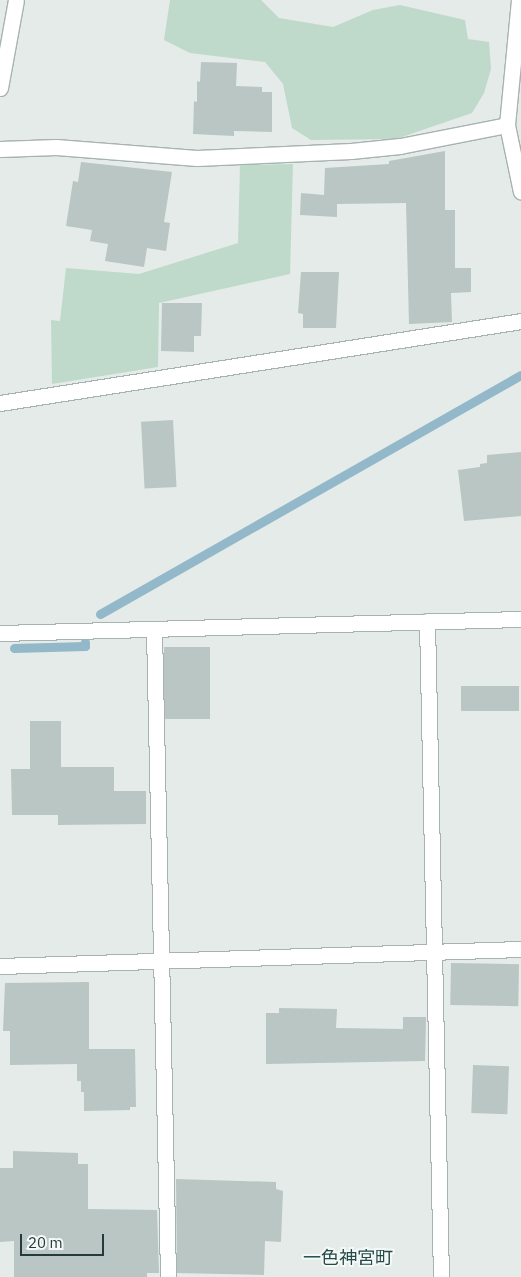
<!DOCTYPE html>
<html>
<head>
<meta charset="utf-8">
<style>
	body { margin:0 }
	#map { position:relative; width:521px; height:1277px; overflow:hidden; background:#e4ebe9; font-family:"IBM Plex Sans","Noto Sans JP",sans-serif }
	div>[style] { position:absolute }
	.green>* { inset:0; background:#bfdacb }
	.stream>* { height:9px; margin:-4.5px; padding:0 4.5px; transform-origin:4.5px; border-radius:4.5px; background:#92b8ca }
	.building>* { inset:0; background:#b9c6c3; transform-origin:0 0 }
	.roads { filter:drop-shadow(1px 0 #a7b3b1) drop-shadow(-1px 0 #a7b3b1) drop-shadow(0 1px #a7b3b1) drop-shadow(0 -1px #a7b3b1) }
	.street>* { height:15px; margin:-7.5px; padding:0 7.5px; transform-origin:7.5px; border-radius:7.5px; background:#fff }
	span { translate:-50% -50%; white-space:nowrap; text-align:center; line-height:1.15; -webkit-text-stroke:4px #f4f8f7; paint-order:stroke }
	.quarter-label { font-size:18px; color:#244b48 }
	.scale { position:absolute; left:20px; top:1234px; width:84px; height:22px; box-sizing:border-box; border:2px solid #253b39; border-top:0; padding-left:6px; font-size:15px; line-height:18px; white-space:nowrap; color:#253b39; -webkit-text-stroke:4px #f4f8f7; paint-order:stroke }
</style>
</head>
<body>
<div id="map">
	<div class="green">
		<i style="clip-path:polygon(170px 0,261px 0,279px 18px,333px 27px,373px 10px,400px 5px,465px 20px,468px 39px,489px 42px,491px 69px,484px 93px,472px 113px,396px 139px,311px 140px,292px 128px,283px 84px,265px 62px,190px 53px,164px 40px)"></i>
		<i style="clip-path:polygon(293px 164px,290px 274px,159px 303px,158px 367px,52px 384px,51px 320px,60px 321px,66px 268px,139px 274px,238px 243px,240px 165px)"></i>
	</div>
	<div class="stream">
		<i style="left:100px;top:614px;width:484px;rotate:-29.6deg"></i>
		<i style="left:14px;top:648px;width:71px;rotate:-1.6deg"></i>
		<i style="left:85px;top:646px;width:4px;rotate:-90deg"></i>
	</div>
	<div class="building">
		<i style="clip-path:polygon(201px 62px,237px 63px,236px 86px,262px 87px,262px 92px,272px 92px,272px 132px,234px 131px,234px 136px,193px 134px,194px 101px,197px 102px,197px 81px,200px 82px)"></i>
		<i style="clip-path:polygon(445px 151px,445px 210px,455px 210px,455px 268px,471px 268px,471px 292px,451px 293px,452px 322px,409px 324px,406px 203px,337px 204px,337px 217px,300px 215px,301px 193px,324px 195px,325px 168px,389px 164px,389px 161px)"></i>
		<i style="clip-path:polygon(81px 162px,172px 172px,164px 222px,170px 223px,166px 251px,147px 248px,144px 267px,105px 261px,108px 244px,90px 241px,92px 230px,66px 226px,73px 181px,78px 182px)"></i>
		<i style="clip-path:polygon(301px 272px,339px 272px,336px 328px,303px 328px,303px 314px,298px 313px)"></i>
		<i style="clip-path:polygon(162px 303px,202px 303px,201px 336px,194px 336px,194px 352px,161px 351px)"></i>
		<i style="left:173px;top:420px;width:67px;height:32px;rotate:87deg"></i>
		<i style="clip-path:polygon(521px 452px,521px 516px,464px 521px,458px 470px,480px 467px,480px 464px,487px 463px,487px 455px)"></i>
		<i style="left:164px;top:647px;width:46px;height:72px"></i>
		<i style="left:461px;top:686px;width:58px;height:25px"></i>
		<i style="clip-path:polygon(30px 721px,61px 721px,61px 767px,114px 767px,114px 791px,146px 791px,146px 824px,58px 825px,58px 815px,12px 815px,11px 769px,30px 769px)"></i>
		<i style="left:451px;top:963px;width:68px;height:42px;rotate:1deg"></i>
		<i style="clip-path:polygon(89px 982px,89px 1049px,135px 1049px,136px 1107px,130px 1107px,130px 1110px,84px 1111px,84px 1092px,81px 1092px,81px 1081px,77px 1081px,77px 1064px,10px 1065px,10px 1031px,3px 1031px,5px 983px)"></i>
		<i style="clip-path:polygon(279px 1008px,337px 1009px,336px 1028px,403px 1029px,403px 1017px,426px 1017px,425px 1061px,266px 1064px,266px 1013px,279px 1013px)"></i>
		<i style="left:473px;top:1065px;width:36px;height:48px;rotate:2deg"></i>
		<i style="clip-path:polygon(13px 1151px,78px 1153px,78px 1164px,88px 1164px,88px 1209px,157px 1210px,159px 1273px,147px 1273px,147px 1277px,14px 1277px,14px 1241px,0 1242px,0 1168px,13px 1168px)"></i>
		<i style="clip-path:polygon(176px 1179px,276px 1182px,276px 1189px,283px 1191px,281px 1242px,265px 1241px,264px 1275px,177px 1273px)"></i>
	</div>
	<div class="roads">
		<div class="street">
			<i style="left:519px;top:0;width:126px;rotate:95.5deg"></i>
			<i style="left:507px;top:125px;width:68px;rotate:78.2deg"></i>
			<i style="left:0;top:88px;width:89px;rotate:-79.7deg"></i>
			<i style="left:0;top:149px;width:56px;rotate:-2deg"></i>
			<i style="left:56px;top:147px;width:141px;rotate:4.5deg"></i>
			<i style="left:197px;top:158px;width:154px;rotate:-2.6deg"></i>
			<i style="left:351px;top:151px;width:49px;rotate:-5.8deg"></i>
			<i style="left:400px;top:146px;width:109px;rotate:-11.1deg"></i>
			<i style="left:0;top:403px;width:527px;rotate:-8.94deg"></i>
			<i style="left:427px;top:621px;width:656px;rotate:88.78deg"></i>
			<i style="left:154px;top:629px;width:648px;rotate:88.76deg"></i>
			<i style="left:0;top:633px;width:521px;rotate:-1.54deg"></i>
			<i style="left:0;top:966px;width:521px;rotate:-1.87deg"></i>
		</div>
	</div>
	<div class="quarter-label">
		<span style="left:348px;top:1258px">一色神宮町</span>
	</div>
	<div class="scale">20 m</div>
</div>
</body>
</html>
